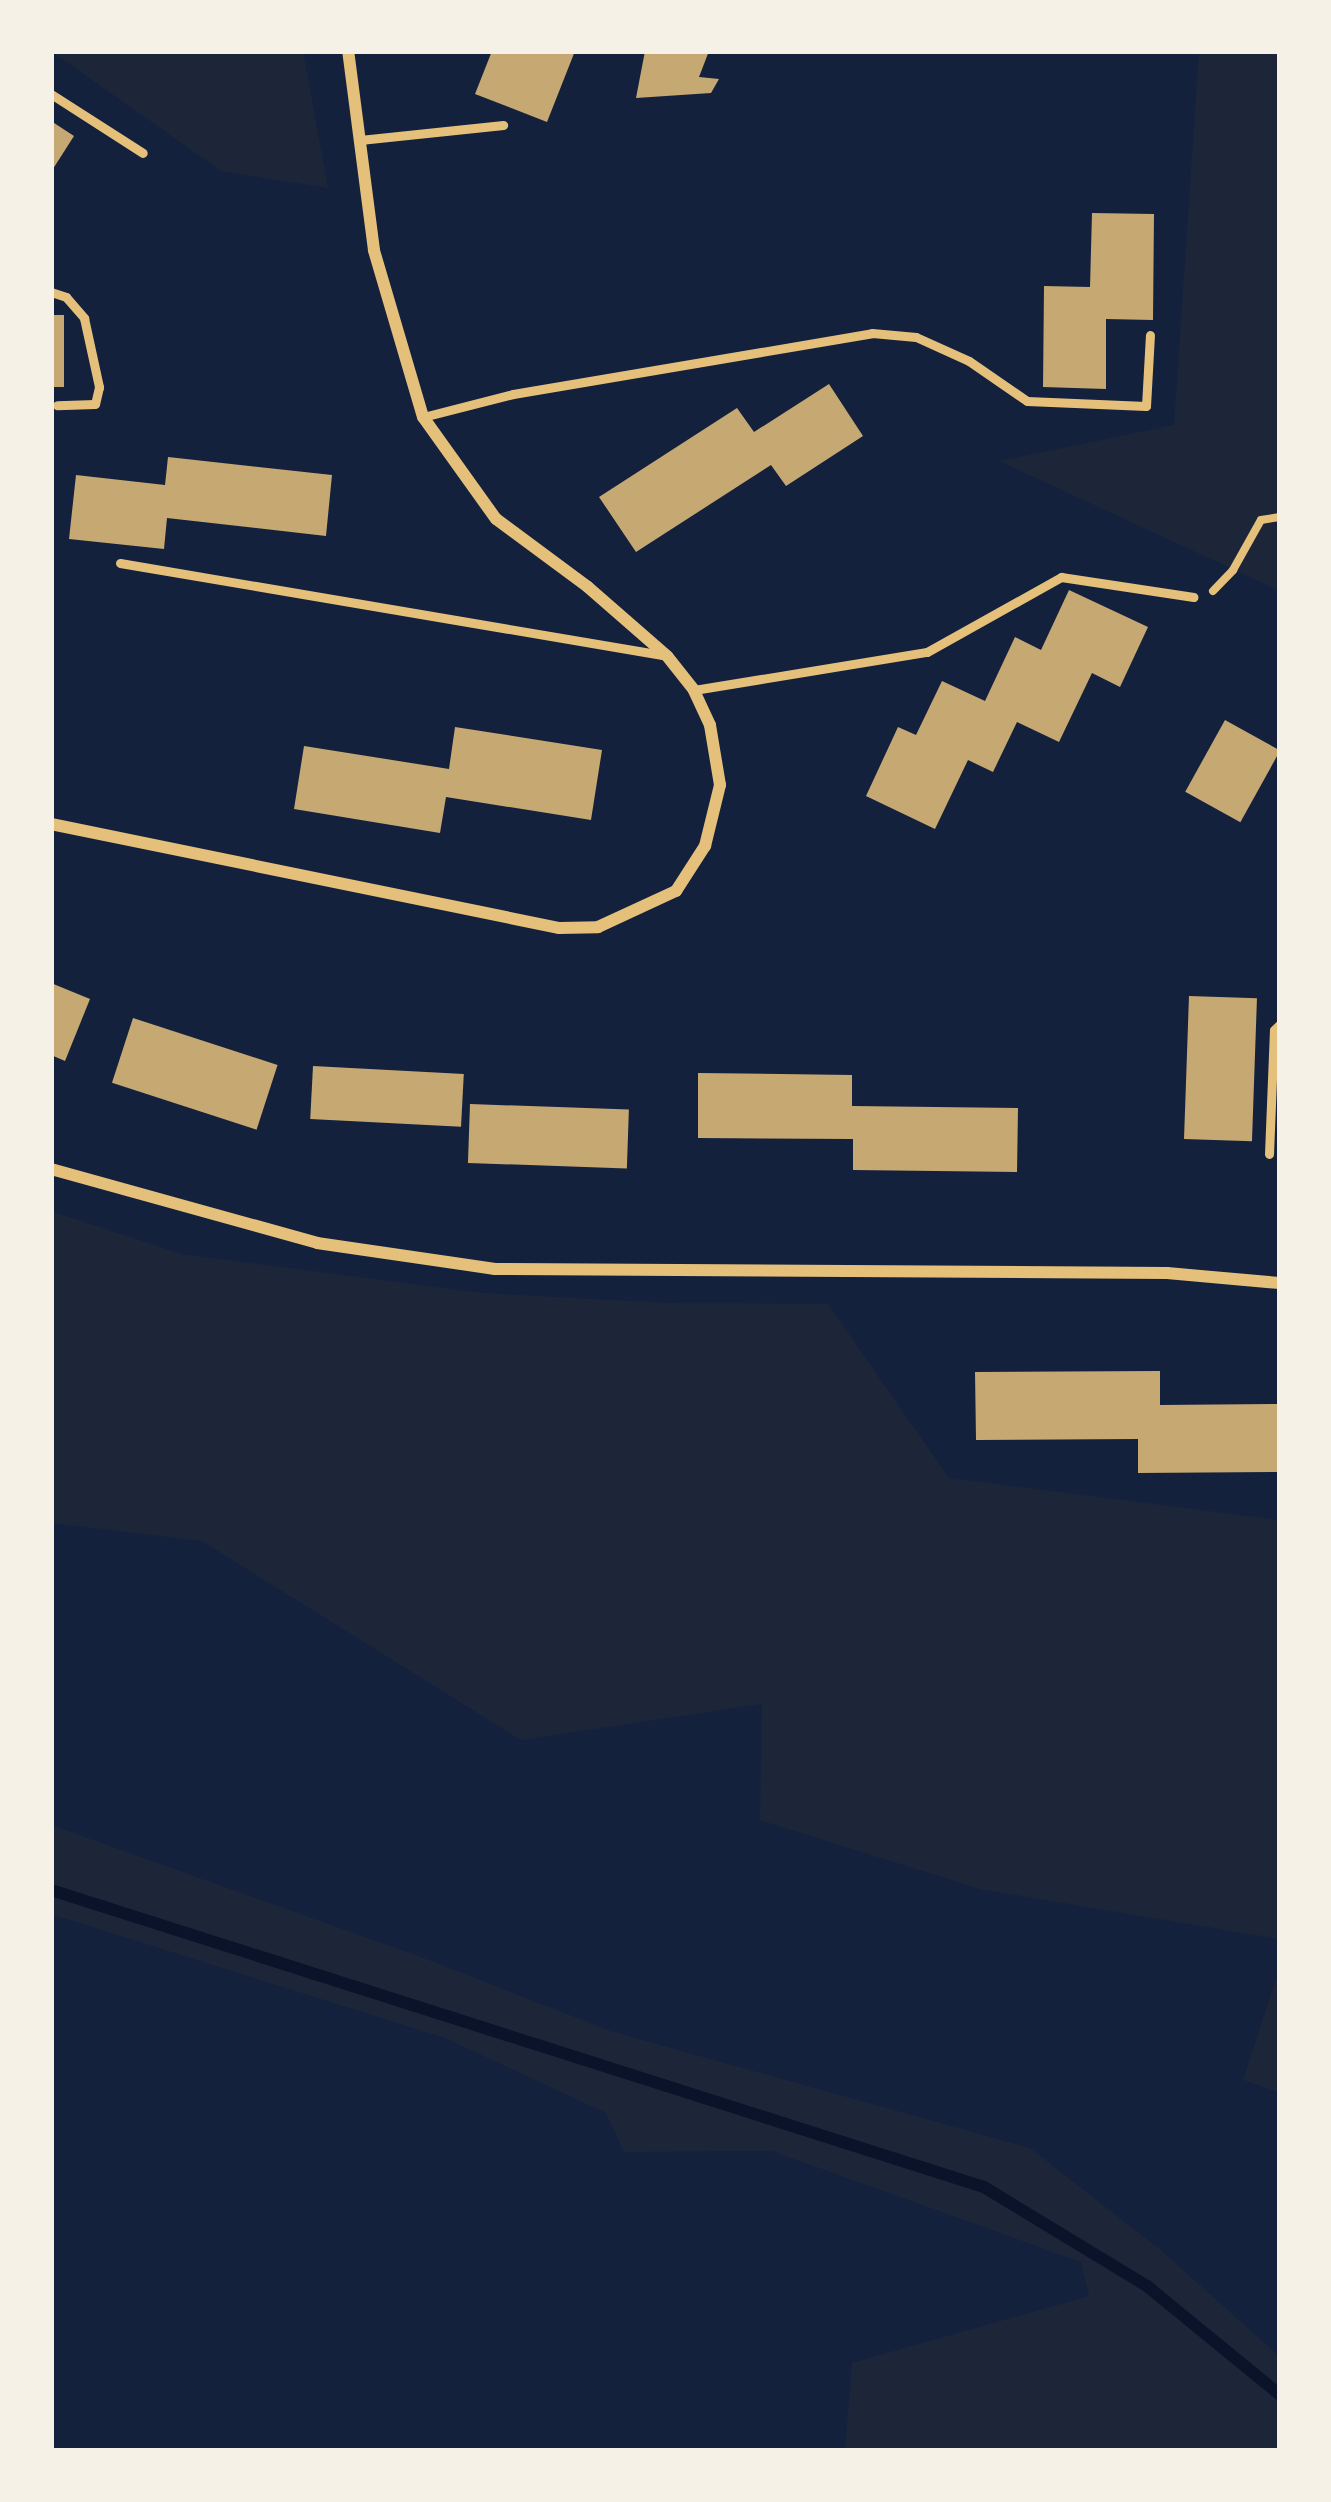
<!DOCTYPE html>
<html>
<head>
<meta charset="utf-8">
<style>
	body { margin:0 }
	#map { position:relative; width:1331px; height:2502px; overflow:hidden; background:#14213d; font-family:Quicksand,sans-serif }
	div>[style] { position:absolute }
	.green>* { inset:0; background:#1d2539 }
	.stream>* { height:12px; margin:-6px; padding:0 6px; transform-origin:6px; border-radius:6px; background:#0b132b }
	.building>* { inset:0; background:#c6a872; transform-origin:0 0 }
	.path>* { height:8px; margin:-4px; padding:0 4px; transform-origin:4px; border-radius:4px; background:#e5c07b }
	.service>* { height:9px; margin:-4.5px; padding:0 4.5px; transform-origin:4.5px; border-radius:4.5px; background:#e5c07b }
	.minor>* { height:12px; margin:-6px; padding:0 6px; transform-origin:6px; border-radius:6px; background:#e5c07b }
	span { translate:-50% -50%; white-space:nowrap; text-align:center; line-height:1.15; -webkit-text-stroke:10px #f6f1e7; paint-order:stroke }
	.frame { position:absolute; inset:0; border:54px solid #f6f1e7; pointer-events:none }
</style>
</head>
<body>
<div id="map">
	<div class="green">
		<i style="clip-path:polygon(51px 51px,303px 51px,328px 188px,221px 171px)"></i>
		<i style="clip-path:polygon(1199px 51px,1280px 51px,1280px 591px,999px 461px,1174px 425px)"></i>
		<i style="clip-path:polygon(51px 1211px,181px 1254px,482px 1293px,671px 1303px,828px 1304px,949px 1478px,1280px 1520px,1280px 1939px,980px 1889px,760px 1820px,762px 1704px,521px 1740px,202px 1541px,51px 1523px)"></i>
		<i style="clip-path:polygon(51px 1825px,429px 1960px,610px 2031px,1030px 2148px,1163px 2252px,1280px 2357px,1280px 2451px,845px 2451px,852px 2363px,1089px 2296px,1081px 2262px,772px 2151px,624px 2152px,606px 2113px,445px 2038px,51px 1914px)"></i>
		<i style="clip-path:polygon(1280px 1967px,1280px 2093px,1243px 2080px)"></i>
	</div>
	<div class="stream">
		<i style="left:51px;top:1890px;width:979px;rotate:17.66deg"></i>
		<i style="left:984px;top:2187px;width:191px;rotate:31.3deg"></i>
		<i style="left:1147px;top:2286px;width:172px;rotate:39.3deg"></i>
	</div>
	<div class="building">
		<i style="clip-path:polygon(492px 51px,575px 51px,547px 122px,475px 94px)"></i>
		<i style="clip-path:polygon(645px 51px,709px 51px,699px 77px,719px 79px,711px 93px,636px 98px)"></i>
		<i style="clip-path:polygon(51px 121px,74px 136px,51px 172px)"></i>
		<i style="clip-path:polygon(1092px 213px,1154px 214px,1153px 320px,1106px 319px,1106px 389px,1043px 387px,1044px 286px,1090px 287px)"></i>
		<i style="left:64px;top:315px;width:72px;height:13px;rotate:90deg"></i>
		<i style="clip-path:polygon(829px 384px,863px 436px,786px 486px,771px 465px,636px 552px,599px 497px,737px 408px,754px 432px)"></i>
		<i style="clip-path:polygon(168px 457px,332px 475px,326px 536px,167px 518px,164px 549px,69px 539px,76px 475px,165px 485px)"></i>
		<i style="clip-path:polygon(1069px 590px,1148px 627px,1120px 687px,1092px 673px,1059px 742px,1017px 722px,993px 772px,968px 760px,935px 829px,866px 796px,898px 727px,916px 735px,942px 681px,985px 701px,1015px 637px,1041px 650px)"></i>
		<i style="left:1225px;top:720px;width:63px;height:82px;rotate:29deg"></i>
		<i style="clip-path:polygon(455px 727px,602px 750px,591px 820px,446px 797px,440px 833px,294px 809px,304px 746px,449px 769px)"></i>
		<i style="clip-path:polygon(51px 983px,90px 999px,65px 1061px,51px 1055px)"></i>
		<i style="left:1189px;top:996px;width:68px;height:143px;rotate:2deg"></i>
		<i style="left:133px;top:1018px;width:152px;height:68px;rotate:18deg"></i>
		<i style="left:313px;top:1066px;width:151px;height:53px;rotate:3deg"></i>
		<i style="clip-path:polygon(698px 1073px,852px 1075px,852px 1106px,1018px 1108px,1017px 1172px,853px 1170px,853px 1139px,698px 1138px)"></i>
		<i style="left:470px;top:1104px;width:159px;height:59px;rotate:2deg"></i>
		<i style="clip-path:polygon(1160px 1371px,1160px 1405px,1280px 1404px,1280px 1472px,1138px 1473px,1138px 1439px,976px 1440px,975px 1372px)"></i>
	</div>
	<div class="path">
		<i style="left:1213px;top:591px;width:29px;rotate:-46deg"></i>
		<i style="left:1233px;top:570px;width:57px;rotate:-60.8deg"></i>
		<i style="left:1261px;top:520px;width:19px;rotate:-9deg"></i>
	</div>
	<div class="service">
		<i style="left:51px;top:94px;width:109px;rotate:32.7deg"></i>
		<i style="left:360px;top:140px;width:144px;rotate:-6deg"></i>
		<i style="left:51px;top:292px;width:16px;rotate:18deg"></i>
		<i style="left:66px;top:297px;width:28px;rotate:49deg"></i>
		<i style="left:84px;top:318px;width:71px;rotate:77.7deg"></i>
		<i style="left:99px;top:387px;width:17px;rotate:103deg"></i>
		<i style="left:95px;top:404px;width:38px;rotate:178deg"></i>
		<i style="left:423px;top:417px;width:93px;rotate:-14.3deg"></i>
		<i style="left:513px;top:394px;width:364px;rotate:-9.6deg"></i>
		<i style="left:872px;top:333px;width:44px;rotate:5.2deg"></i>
		<i style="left:916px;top:337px;width:58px;rotate:24.4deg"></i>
		<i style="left:969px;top:361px;width:70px;rotate:34.6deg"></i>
		<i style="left:1027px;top:401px;width:119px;rotate:2.4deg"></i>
		<i style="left:1146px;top:406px;width:71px;rotate:-86.8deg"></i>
		<i style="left:120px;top:563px;width:550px;rotate:9.63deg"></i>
		<i style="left:694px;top:690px;width:236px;rotate:-9.3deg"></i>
		<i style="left:927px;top:652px;width:154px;rotate:-29.2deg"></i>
		<i style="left:1061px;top:577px;width:134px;rotate:8.6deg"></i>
		<i style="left:1269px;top:1154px;width:124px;rotate:-87.7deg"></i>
		<i style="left:1274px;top:1030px;width:8px;rotate:-45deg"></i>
	</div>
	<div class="minor">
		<i style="left:51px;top:824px;width:519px;rotate:11.57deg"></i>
		<i style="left:559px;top:928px;width:39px;rotate:-1deg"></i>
		<i style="left:598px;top:927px;width:86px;rotate:-24.8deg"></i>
		<i style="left:676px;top:891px;width:54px;rotate:-57.2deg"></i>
		<i style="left:705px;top:846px;width:63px;rotate:-76.2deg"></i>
		<i style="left:720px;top:785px;width:61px;rotate:-99.5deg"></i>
		<i style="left:710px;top:725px;width:38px;rotate:-115deg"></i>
		<i style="left:694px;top:690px;width:43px;rotate:-128.5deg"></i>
		<i style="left:667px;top:656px;width:105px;rotate:-138.9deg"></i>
		<i style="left:588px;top:587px;width:114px;rotate:-143.5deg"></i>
		<i style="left:496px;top:519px;width:125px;rotate:-125.6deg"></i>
		<i style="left:423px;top:417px;width:174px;rotate:-106.4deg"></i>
		<i style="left:374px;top:250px;width:201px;rotate:-97.4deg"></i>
		<i style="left:51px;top:1169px;width:276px;rotate:15.5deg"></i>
		<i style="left:317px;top:1243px;width:180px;rotate:8.3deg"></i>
		<i style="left:495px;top:1269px;width:672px;rotate:0.34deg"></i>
		<i style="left:1167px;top:1273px;width:113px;rotate:5.1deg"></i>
	</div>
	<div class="frame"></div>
</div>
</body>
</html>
